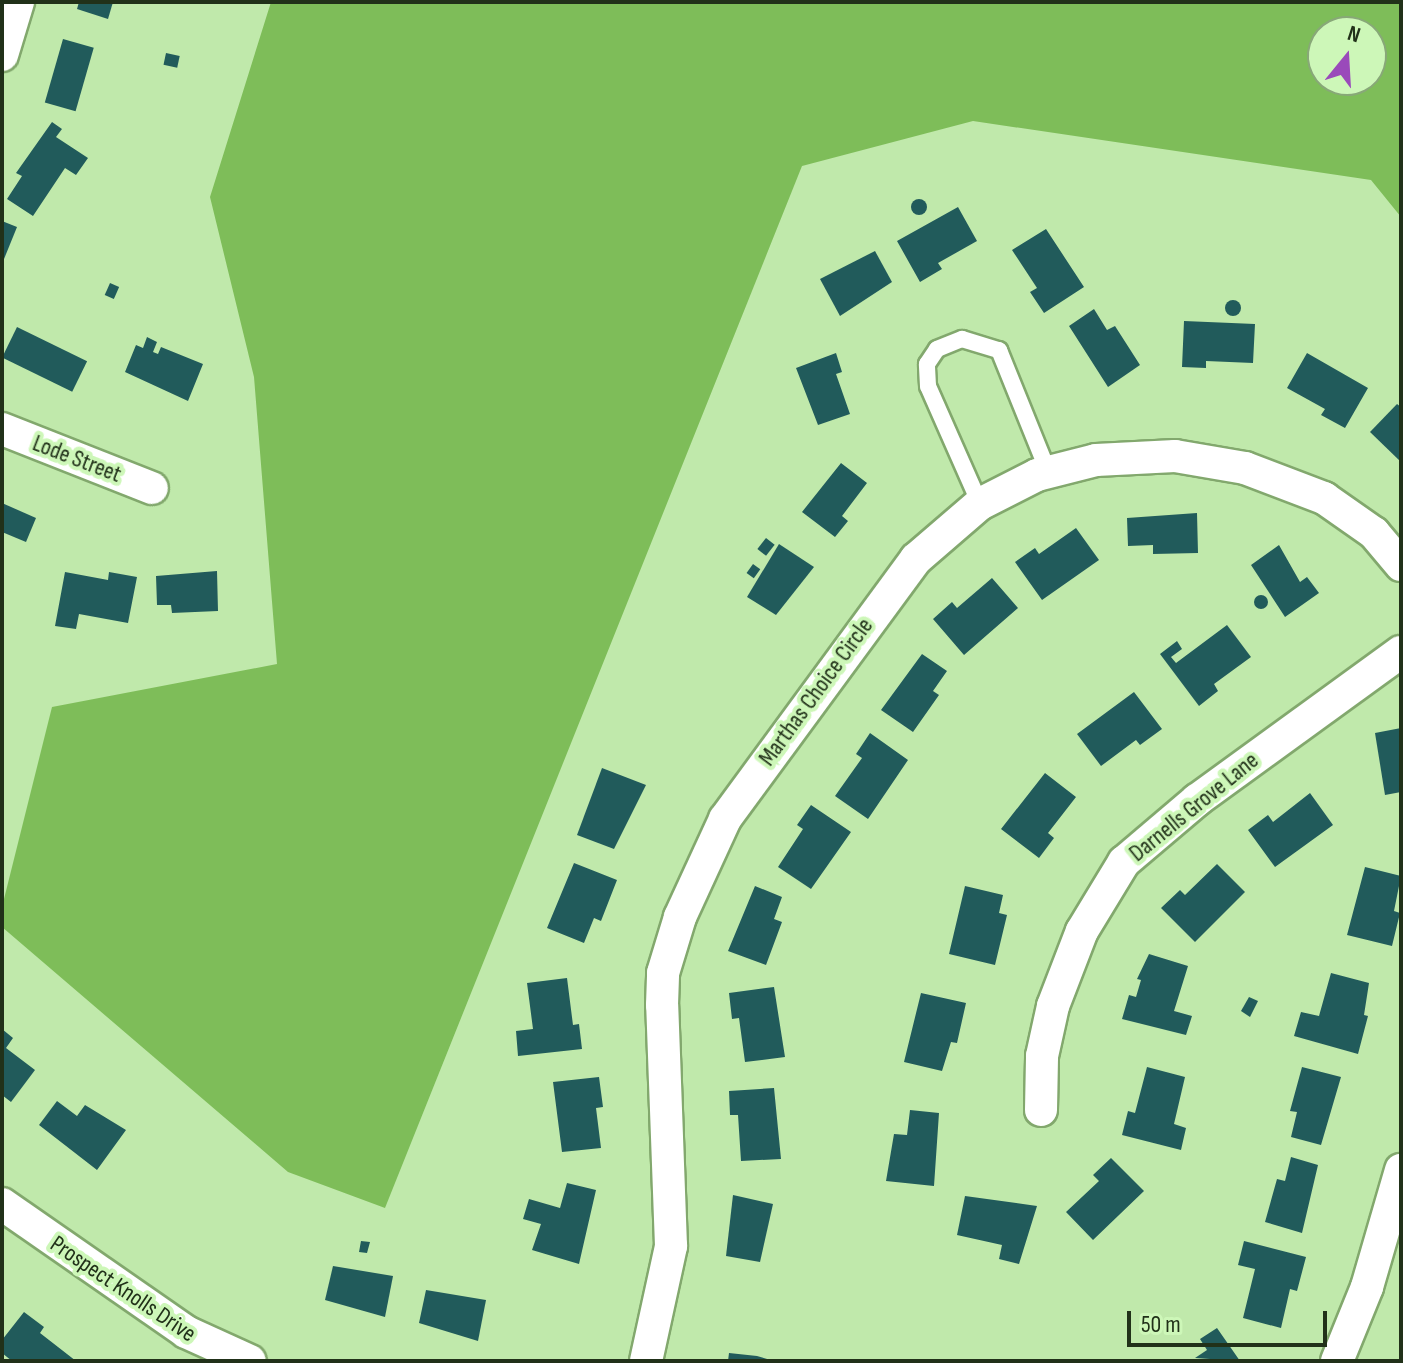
<!DOCTYPE html>
<html>
<head>
<meta charset="utf-8">
<style>
	body { margin:0 }
	#map { position:relative; width:1403px; height:1363px; overflow:hidden; background:#c0e9ab; font-family:"Sofia Sans Condensed",sans-serif }
	div>[style] { position:absolute }
	.forest>* { inset:0; background:#7ebd59 }
	.building>* { inset:0; background:#215b5b; transform-origin:0 0 }
	.round { border-radius:50% }
	.roads { filter:drop-shadow(2px 0 #82a86d) drop-shadow(-2px 0 #82a86d) drop-shadow(0 2px #82a86d) drop-shadow(0 -2px #82a86d) }
	.lane>* { height:16px; margin:-8px; padding:0 8px; transform-origin:8px; border-radius:8px; background:#fff }
	.street>* { height:32px; margin:-16px; padding:0 16px; transform-origin:16px; border-radius:16px; background:#fff }
	span { translate:-50% -50%; white-space:nowrap; text-align:center; line-height:1.15; -webkit-text-stroke:8px #cdf7b8; paint-order:stroke }
	.street-label { font-size:24px; color:#213119 }
	.frame { position:absolute; inset:0; border:4px solid #213119; pointer-events:none }
	.north { position:absolute; left:1307px; top:16px; width:80px; height:80px; box-sizing:border-box; background:#cdf7b8; border:2px solid #88a878; border-radius:50%; rotate:18deg; font-size:22px; font-weight:700; line-height:32px; text-align:center; color:#213119 }
	.north::after { content:''; display:block; margin:auto; width:28px; height:36px; background:#9a4aba; clip-path:polygon(50% 0,100% 100%,50% 72%,0 100%) }
	.scale { position:absolute; left:1127px; top:1311px; width:200px; height:36px; box-sizing:border-box; border:4px solid #213119; border-top:0; padding-left:10px; font-size:24px; line-height:28px; white-space:nowrap; color:#213119; -webkit-text-stroke:6px #cdf7b8; paint-order:stroke }
</style>
</head>
<body>
<div id="map">
	<div class="forest">
		<i style="clip-path:polygon(evenodd,271px 2px,1401px 2px,1401px 217px,1371px 180px,973px 121px,802px 166px,385px 1208px,288px 1172px,2px 927px,2px 907px,52px 707px,277px 664px,254px 377px,210px 197px,271px 2px,1323px 32px,1371px 32px,1371px 80px,1323px 80px,1323px 32px)"></i>
	</div>
	<div class="building">
		<i style="clip-path:polygon(79px 2px,113px 2px,108px 19px,77px 9px)"></i>
		<i style="left:63px;top:39px;width:32px;height:66px;rotate:16deg"></i>
		<i style="left:166px;top:53px;width:14px;height:12px;rotate:12deg"></i>
		<i style="clip-path:polygon(52px 122px,62px 129px,56px 137px,88px 158px,76px 175px,65px 168px,33px 216px,7px 199px,22px 176px,16px 173px)"></i>
		<i class="round" style="left:911px;top:199px;width:16px;height:16px"></i>
		<i style="clip-path:polygon(958px 207px,977px 241px,938px 263px,942px 269px,920px 282px,897px 241px)"></i>
		<i style="clip-path:polygon(2px 221px,17px 227px,2px 264px)"></i>
		<i style="clip-path:polygon(1046px 229px,1084px 287px,1044px 313px,1030px 292px,1037px 288px,1012px 250px)"></i>
		<i style="clip-path:polygon(875px 251px,892px 282px,840px 316px,820px 279px)"></i>
		<i style="left:110px;top:283px;width:10px;height:13px;rotate:24deg"></i>
		<i class="round" style="left:1225px;top:300px;width:16px;height:16px"></i>
		<i style="clip-path:polygon(1094px 309px,1107px 330px,1115px 326px,1140px 365px,1108px 387px,1069px 326px)"></i>
		<i style="clip-path:polygon(1184px 321px,1255px 324px,1253px 363px,1206px 361px,1206px 368px,1182px 367px)"></i>
		<i style="left:17px;top:327px;width:78px;height:34px;rotate:26deg"></i>
		<i style="clip-path:polygon(147px 337px,157px 342px,153px 352px,158px 354px,161px 347px,203px 364px,188px 401px,125px 372px,136px 345px,143px 348px)"></i>
		<i style="clip-path:polygon(836px 353px,842px 372px,836px 374px,850px 414px,818px 425px,796px 368px)"></i>
		<i style="clip-path:polygon(1307px 353px,1368px 388px,1345px 428px,1321px 415px,1325px 409px,1287px 388px)"></i>
		<i style="clip-path:polygon(1397px 404px,1401px 407px,1401px 462px,1370px 432px)"></i>
		<i style="clip-path:polygon(841px 463px,867px 483px,842px 516px,848px 521px,835px 537px,802px 512px)"></i>
		<i style="clip-path:polygon(2px 503px,36px 518px,26px 542px,2px 532px)"></i>
		<i style="clip-path:polygon(1197px 513px,1198px 553px,1153px 554px,1153px 545px,1128px 546px,1127px 518px)"></i>
		<i style="clip-path:polygon(1076px 528px,1099px 560px,1042px 600px,1015px 562px,1035px 548px,1039px 554px)"></i>
		<i style="left:766px;top:538px;width:11px;height:14px;rotate:38deg"></i>
		<i style="clip-path:polygon(779px 544px,814px 567px,776px 615px,747px 597px)"></i>
		<i style="clip-path:polygon(1279px 545px,1300px 582px,1307px 577px,1319px 593px,1285px 617px,1251px 565px)"></i>
		<i style="left:753px;top:564px;width:9px;height:11px;rotate:36deg"></i>
		<i style="clip-path:polygon(217px 571px,218px 611px,172px 613px,171px 605px,157px 605px,156px 576px)"></i>
		<i style="clip-path:polygon(65px 572px,108px 580px,109px 572px,137px 577px,128px 623px,79px 614px,76px 629px,55px 626px)"></i>
		<i style="clip-path:polygon(992px 578px,1018px 608px,964px 655px,933px 619px,952px 602px,957px 608px)"></i>
		<i class="round" style="left:1254px;top:595px;width:14px;height:14px"></i>
		<i style="clip-path:polygon(1227px 625px,1251px 657px,1214px 684px,1218px 691px,1199px 706px,1160px 654px,1177px 641px,1182px 649px,1171px 657px,1176px 663px)"></i>
		<i style="clip-path:polygon(922px 654px,947px 671px,933px 691px,939px 695px,913px 732px,881px 710px)"></i>
		<i style="clip-path:polygon(1134px 692px,1162px 729px,1140px 745px,1136px 740px,1101px 766px,1077px 734px)"></i>
		<i style="clip-path:polygon(1401px 728px,1401px 792px,1385px 795px,1375px 733px)"></i>
		<i style="clip-path:polygon(870px 733px,908px 760px,868px 819px,835px 796px,862px 758px,856px 754px)"></i>
		<i style="clip-path:polygon(602px 768px,646px 785px,614px 849px,577px 835px)"></i>
		<i style="clip-path:polygon(1045px 773px,1076px 797px,1048px 833px,1054px 838px,1039px 858px,1001px 829px)"></i>
		<i style="clip-path:polygon(1310px 793px,1333px 825px,1275px 867px,1248px 830px,1268px 815px,1273px 822px)"></i>
		<i style="clip-path:polygon(811px 805px,851px 832px,811px 889px,778px 867px,803px 829px,797px 825px)"></i>
		<i style="clip-path:polygon(574px 863px,617px 880px,601px 921px,594px 918px,584px 943px,547px 928px)"></i>
		<i style="clip-path:polygon(1217px 864px,1245px 892px,1195px 942px,1161px 908px,1180px 890px,1185px 895px)"></i>
		<i style="clip-path:polygon(1365px 867px,1401px 876px,1394px 911px,1400px 913px,1392px 946px,1347px 935px)"></i>
		<i style="clip-path:polygon(755px 886px,782px 897px,774px 919px,782px 922px,766px 965px,728px 951px)"></i>
		<i style="clip-path:polygon(965px 886px,1003px 895px,999px 913px,1007px 915px,995px 965px,949px 954px)"></i>
		<i style="clip-path:polygon(1149px 954px,1188px 966px,1174px 1011px,1192px 1016px,1186px 1035px,1122px 1019px,1129px 995px,1136px 997px,1141px 980px,1137px 979px)"></i>
		<i style="clip-path:polygon(1331px 973px,1369px 983px,1364px 1015px,1368px 1016px,1358px 1054px,1294px 1036px,1301px 1012px,1319px 1016px)"></i>
		<i style="clip-path:polygon(567px 978px,573px 1025px,579px 1024px,582px 1049px,518px 1056px,516px 1031px,533px 1029px,527px 983px)"></i>
		<i style="clip-path:polygon(774px 987px,785px 1057px,745px 1062px,739px 1018px,732px 1019px,729px 993px)"></i>
		<i style="clip-path:polygon(921px 993px,966px 1003px,957px 1043px,951px 1042px,942px 1071px,904px 1062px)"></i>
		<i style="clip-path:polygon(1249px 997px,1258px 1001px,1250px 1017px,1241px 1011px)"></i>
		<i style="clip-path:polygon(2px 1029px,13px 1038px,6px 1048px,35px 1070px,11px 1102px,2px 1095px)"></i>
		<i style="clip-path:polygon(1147px 1067px,1185px 1077px,1174px 1124px,1186px 1128px,1181px 1150px,1122px 1135px,1128px 1111px,1135px 1113px)"></i>
		<i style="clip-path:polygon(1302px 1067px,1341px 1077px,1321px 1145px,1291px 1137px,1297px 1112px,1290px 1111px)"></i>
		<i style="clip-path:polygon(599px 1077px,603px 1107px,596px 1108px,601px 1148px,562px 1152px,553px 1082px)"></i>
		<i style="clip-path:polygon(774px 1088px,781px 1159px,741px 1161px,738px 1115px,730px 1115px,729px 1091px)"></i>
		<i style="clip-path:polygon(57px 1101px,77px 1116px,85px 1105px,126px 1130px,97px 1170px,39px 1125px)"></i>
		<i style="clip-path:polygon(910px 1110px,939px 1113px,934px 1186px,886px 1181px,894px 1134px,907px 1135px)"></i>
		<i style="clip-path:polygon(1291px 1157px,1318px 1165px,1302px 1233px,1265px 1222px,1277px 1179px,1285px 1181px)"></i>
		<i style="clip-path:polygon(1111px 1158px,1144px 1191px,1093px 1240px,1066px 1212px,1099px 1181px,1093px 1175px)"></i>
		<i style="clip-path:polygon(567px 1183px,596px 1190px,579px 1264px,532px 1250px,541px 1224px,523px 1219px,529px 1199px,560px 1208px)"></i>
		<i style="clip-path:polygon(733px 1195px,773px 1204px,760px 1262px,726px 1256px)"></i>
		<i style="clip-path:polygon(965px 1196px,1037px 1206px,1019px 1264px,999px 1259px,1002px 1245px,957px 1235px)"></i>
		<i style="clip-path:polygon(361px 1241px,370px 1242px,367px 1253px,359px 1252px)"></i>
		<i style="clip-path:polygon(1244px 1241px,1306px 1257px,1297px 1291px,1290px 1289px,1281px 1328px,1243px 1318px,1255px 1269px,1238px 1265px)"></i>
		<i style="clip-path:polygon(333px 1266px,393px 1276px,385px 1317px,325px 1300px)"></i>
		<i style="clip-path:polygon(426px 1290px,486px 1300px,478px 1341px,419px 1323px)"></i>
		<i style="clip-path:polygon(24px 1312px,44px 1327px,40px 1333px,76px 1361px,12px 1361px,2px 1353px,2px 1340px)"></i>
		<i style="clip-path:polygon(1217px 1328px,1240px 1361px,1195px 1358px,1207px 1350px,1200px 1339px)"></i>
		<i style="clip-path:polygon(729px 1353px,757px 1356px,774px 1361px,728px 1361px)"></i>
	</div>
	<div class="roads">
		<div class="lane">
			<i style="left:980px;top:504px;width:129px;rotate:-113.8deg"></i>
			<i style="left:928px;top:386px;width:22px;rotate:-93deg"></i>
			<i style="left:927px;top:364px;width:18px;rotate:-56deg"></i>
			<i style="left:937px;top:349px;width:27px;rotate:-22deg"></i>
			<i style="left:962px;top:339px;width:39px;rotate:17deg"></i>
			<i style="left:999px;top:350px;width:131px;rotate:68deg"></i>
		</div>
		<div class="street">
			<i style="left:2px;top:55px;width:55px;rotate:-73.2deg"></i>
			<i style="left:2px;top:429px;width:161px;rotate:21.5deg"></i>
			<i style="left:1041px;top:1110px;width:54px;rotate:-88.9deg"></i>
			<i style="left:1042px;top:1056px;width:51px;rotate:-77.6deg"></i>
			<i style="left:1053px;top:1006px;width:80px;rotate:-68.9deg"></i>
			<i style="left:1082px;top:931px;width:81px;rotate:-58.7deg"></i>
			<i style="left:1124px;top:862px;width:96px;rotate:-40.3deg"></i>
			<i style="left:1197px;top:800px;width:252px;rotate:-36deg"></i>
			<i style="left:2px;top:1204px;width:224px;rotate:34.8deg"></i>
			<i style="left:186px;top:1332px;width:70px;rotate:24.4deg"></i>
			<i style="left:646px;top:1361px;width:118px;rotate:-77.7deg"></i>
			<i style="left:671px;top:1246px;width:241px;rotate:-92.1deg"></i>
			<i style="left:662px;top:1005px;width:32px;rotate:-88deg"></i>
			<i style="left:663px;top:973px;width:59px;rotate:-73.1deg"></i>
			<i style="left:680px;top:917px;width:108px;rotate:-65.3deg"></i>
			<i style="left:725px;top:819px;width:323px;rotate:-53.7deg"></i>
			<i style="left:916px;top:559px;width:84px;rotate:-40.7deg"></i>
			<i style="left:980px;top:504px;width:64px;rotate:-27deg"></i>
			<i style="left:1037px;top:475px;width:61px;rotate:-14.3deg"></i>
			<i style="left:1096px;top:460px;width:79px;rotate:-2.9deg"></i>
			<i style="left:1175px;top:456px;width:71px;rotate:9.7deg"></i>
			<i style="left:1245px;top:468px;width:85px;rotate:20.8deg"></i>
			<i style="left:1324px;top:498px;width:61px;rotate:35deg"></i>
			<i style="left:1374px;top:533px;width:42px;rotate:49.8deg"></i>
			<i style="left:1337px;top:1361px;width:80px;rotate:-67.9deg"></i>
			<i style="left:1367px;top:1287px;width:122px;rotate:-73.8deg"></i>
		</div>
	</div>
	<div class="street-label">
		<span style="left:77px;top:459px;rotate:21deg">Lode Street</span>
		<span style="left:816px;top:692px;rotate:-54deg">Marthas Choice Circle</span>
		<span style="left:1194px;top:807px;rotate:-39deg">Darnells Grove Lane</span>
		<span style="left:123px;top:1289px;rotate:34deg">Prospect Knolls Drive</span>
	</div>
	<div class="frame"></div>
	<div class="north">N</div>
	<div class="scale">50 m</div>
</div>
</body>
</html>
